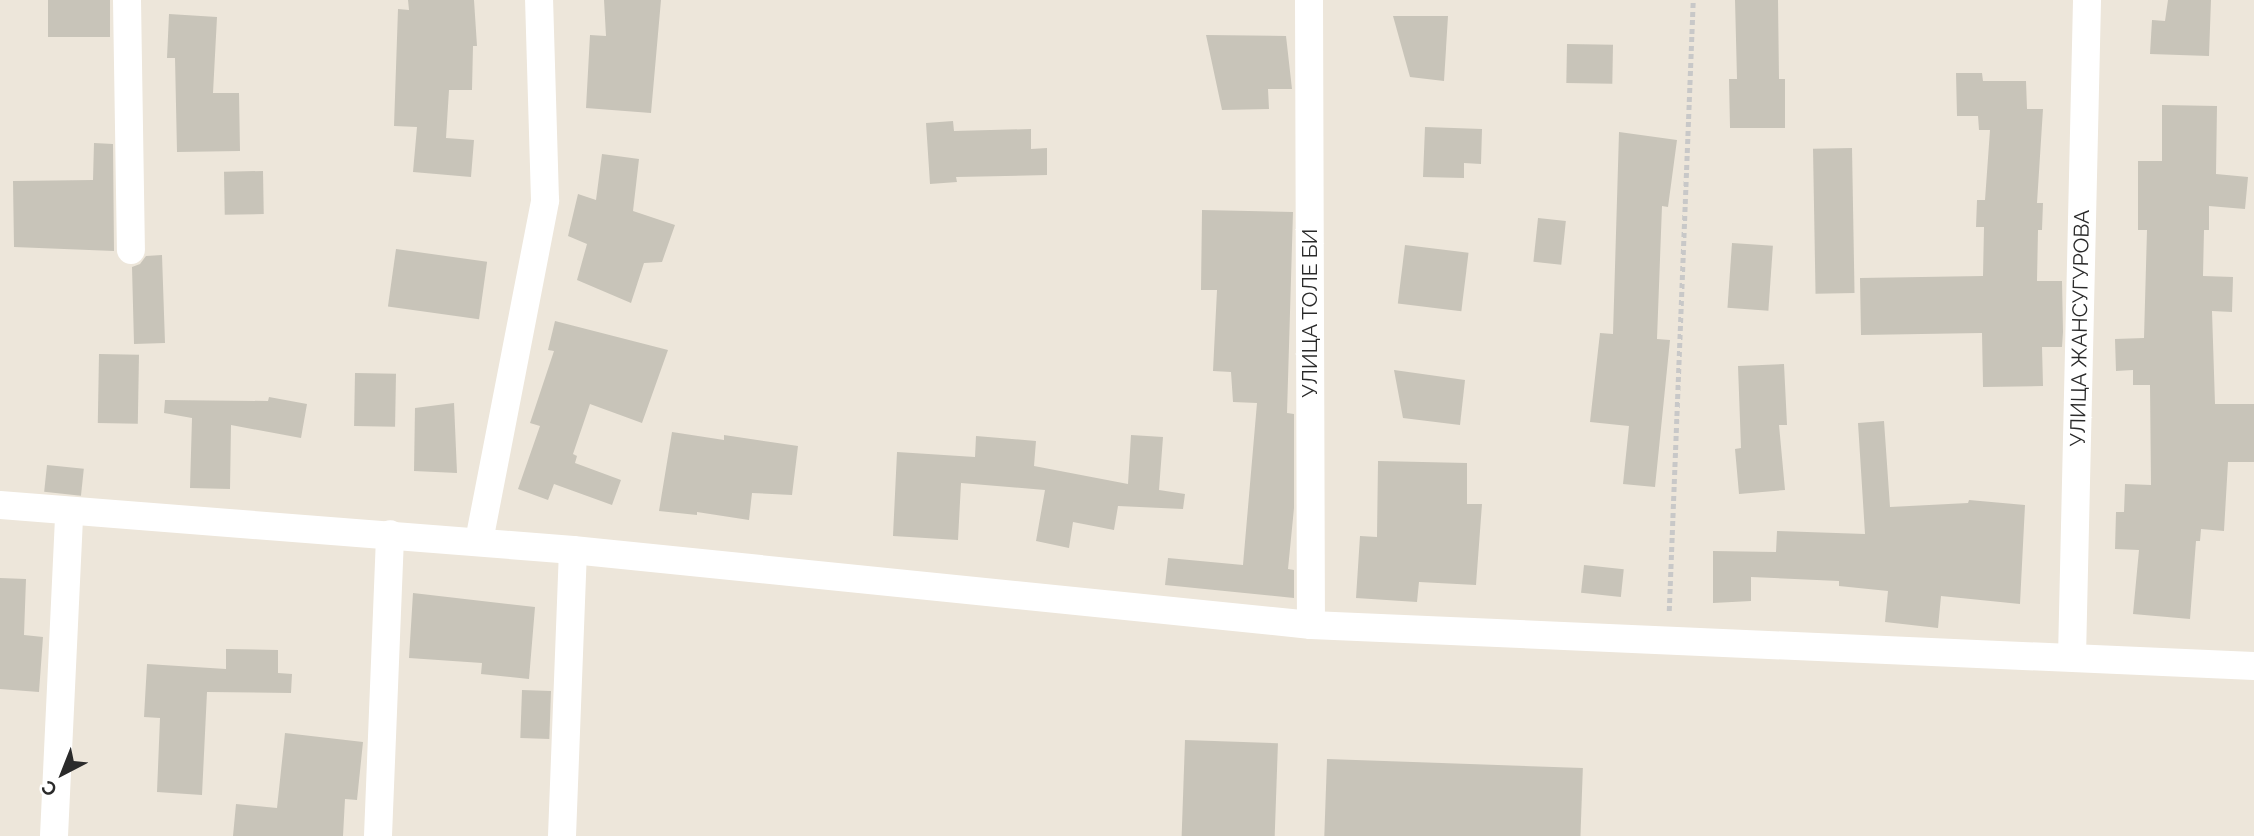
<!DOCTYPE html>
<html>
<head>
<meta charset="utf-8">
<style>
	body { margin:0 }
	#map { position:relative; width:2254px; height:836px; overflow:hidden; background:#ede6da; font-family:Raleway,sans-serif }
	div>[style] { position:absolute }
	.building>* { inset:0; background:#c8c4b9; transform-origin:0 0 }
	.path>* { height:4.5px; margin-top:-2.25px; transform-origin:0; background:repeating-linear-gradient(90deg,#c8c8c8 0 5px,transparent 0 8.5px) }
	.street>* { height:28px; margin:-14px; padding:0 14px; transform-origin:14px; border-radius:14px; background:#fff }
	span { translate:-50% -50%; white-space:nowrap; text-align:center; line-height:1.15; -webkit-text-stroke:6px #fff; paint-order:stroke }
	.street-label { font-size:21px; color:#2a2a2a }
	.north { position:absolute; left:28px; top:738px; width:70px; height:70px; -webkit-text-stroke:5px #fff; paint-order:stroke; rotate:222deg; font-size:19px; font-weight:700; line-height:28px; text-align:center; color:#2a2a2a }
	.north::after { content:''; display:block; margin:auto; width:24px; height:32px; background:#2a2a2a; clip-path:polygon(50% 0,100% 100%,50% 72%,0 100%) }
</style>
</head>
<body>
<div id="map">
	<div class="building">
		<i style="left:48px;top:0;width:62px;height:37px"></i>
		<i style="clip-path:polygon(408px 0,474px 0,477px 46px,473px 46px,472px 90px,449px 90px,446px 138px,474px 140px,471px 177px,413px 172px,417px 127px,394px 126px,398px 9px,409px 10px)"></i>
		<i style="clip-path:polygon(604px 0,661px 0,651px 113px,586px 108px,590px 35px,606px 36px)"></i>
		<i style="clip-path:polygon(1735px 0,1778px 0,1779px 79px,1785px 79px,1785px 128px,1730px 128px,1729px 79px,1737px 79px)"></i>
		<i style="clip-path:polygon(2168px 0,2211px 0,2209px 56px,2150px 54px,2152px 20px,2165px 21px)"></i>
		<i style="clip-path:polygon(169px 14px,217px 17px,213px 93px,239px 93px,240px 151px,177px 152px,175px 58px,167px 58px)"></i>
		<i style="clip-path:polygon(1393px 16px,1448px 16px,1444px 81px,1410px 77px)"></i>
		<i style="clip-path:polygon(1206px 35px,1286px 36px,1292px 89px,1268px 89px,1269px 109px,1222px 110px)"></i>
		<i style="left:1567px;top:44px;width:46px;height:39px;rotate:1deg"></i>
		<i style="clip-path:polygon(1956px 73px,1982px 73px,1983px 81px,2026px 81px,2027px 109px,2043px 109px,2037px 203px,2043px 203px,2042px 230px,2038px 230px,2037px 281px,2062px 281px,2063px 332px,2062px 347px,2042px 347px,2043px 386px,1983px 387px,1982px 333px,1861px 335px,1860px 278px,1983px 276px,1984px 227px,1976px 227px,1977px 200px,1985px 200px,1990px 130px,1979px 130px,1978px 116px,1957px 116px)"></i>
		<i style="clip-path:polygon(2162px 105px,2217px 106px,2216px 174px,2248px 177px,2245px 209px,2209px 206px,2209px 230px,2204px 230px,2203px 276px,2233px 277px,2232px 312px,2212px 311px,2215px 404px,2254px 404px,2254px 462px,2228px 462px,2224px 531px,2201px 529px,2200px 541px,2196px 541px,2190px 619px,2133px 614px,2139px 550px,2115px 549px,2116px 512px,2124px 512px,2125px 484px,2151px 485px,2150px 385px,2133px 385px,2133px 370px,2116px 371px,2115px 339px,2144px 338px,2147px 230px,2138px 230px,2138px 161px,2162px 161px)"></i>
		<i style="clip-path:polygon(953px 121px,954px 131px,1031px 129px,1031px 149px,1047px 148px,1047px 175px,956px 177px,957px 182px,930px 184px,926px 123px)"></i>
		<i style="clip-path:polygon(1425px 127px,1482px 129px,1481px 164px,1464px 163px,1464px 178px,1423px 177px)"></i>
		<i style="clip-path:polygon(1619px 132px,1677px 140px,1668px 207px,1662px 206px,1657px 339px,1670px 340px,1655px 487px,1623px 484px,1629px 426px,1590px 422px,1600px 333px,1613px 334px)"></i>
		<i style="clip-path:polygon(94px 143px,113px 144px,114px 251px,14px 247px,13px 181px,93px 180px)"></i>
		<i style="left:1852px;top:148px;width:145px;height:39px;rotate:89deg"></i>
		<i style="clip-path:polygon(602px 154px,639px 159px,633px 211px,675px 225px,662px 262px,644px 263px,631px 303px,577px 280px,587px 244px,568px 236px,578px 194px,596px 200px)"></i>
		<i style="left:263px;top:171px;width:43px;height:39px;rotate:89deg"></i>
		<i style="clip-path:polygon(1202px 210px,1293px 212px,1287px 413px,1294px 414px,1294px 508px,1288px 569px,1294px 570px,1294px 598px,1165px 585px,1168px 558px,1243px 565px,1257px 403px,1233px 402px,1231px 372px,1213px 371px,1217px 290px,1201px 290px)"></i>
		<i style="left:1538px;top:218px;width:28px;height:44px;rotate:6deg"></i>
		<i style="left:1732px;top:243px;width:41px;height:65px;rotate:4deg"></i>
		<i style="left:1405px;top:245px;width:64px;height:59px;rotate:7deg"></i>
		<i style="left:396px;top:249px;width:92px;height:58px;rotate:8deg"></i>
		<i style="clip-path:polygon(162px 255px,165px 343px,134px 344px,132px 267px,140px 264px,146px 256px)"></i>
		<i style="clip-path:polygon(555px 321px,668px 350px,642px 423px,590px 404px,573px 454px,577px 456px,575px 463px,621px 480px,612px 505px,554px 484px,548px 500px,518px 489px,540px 426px,530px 423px,554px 351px,548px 350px)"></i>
		<i style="left:99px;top:354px;width:40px;height:69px;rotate:1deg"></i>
		<i style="clip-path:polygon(1784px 364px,1787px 425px,1779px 425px,1785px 490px,1739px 494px,1735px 449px,1741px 448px,1738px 366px)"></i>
		<i style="clip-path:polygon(1394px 370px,1465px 380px,1460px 425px,1403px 418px)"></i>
		<i style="left:355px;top:373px;width:41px;height:53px;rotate:1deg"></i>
		<i style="clip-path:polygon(269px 397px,307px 404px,301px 438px,231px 425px,230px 489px,190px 488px,192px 418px,164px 413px,165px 400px,268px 401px)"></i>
		<i style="clip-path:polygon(454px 403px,457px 473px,414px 471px,415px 408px)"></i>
		<i style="clip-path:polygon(1884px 421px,1890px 507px,1968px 503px,1969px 500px,2025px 505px,2020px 604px,1941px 596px,1938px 628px,1885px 622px,1888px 591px,1839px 586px,1839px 581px,1751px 577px,1751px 601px,1713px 603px,1713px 551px,1776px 552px,1777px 531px,1865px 534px,1858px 423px)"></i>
		<i style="clip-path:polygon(672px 432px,724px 440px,724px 435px,798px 446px,792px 495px,752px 493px,749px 520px,697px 512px,697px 515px,659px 511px)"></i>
		<i style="clip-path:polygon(1131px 435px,1163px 437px,1159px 490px,1185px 494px,1183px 509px,1118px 506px,1114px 530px,1073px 522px,1069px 548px,1036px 541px,1045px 490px,961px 483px,958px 540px,893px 536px,897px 452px,975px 457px,976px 436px,1036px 441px,1034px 466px,1128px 484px)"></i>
		<i style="clip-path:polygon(1378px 461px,1467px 463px,1467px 504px,1482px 504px,1476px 585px,1419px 582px,1417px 602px,1356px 598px,1360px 536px,1377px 537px)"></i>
		<i style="left:47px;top:465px;width:37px;height:27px;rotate:6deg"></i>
		<i style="left:1584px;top:565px;width:40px;height:28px;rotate:6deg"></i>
		<i style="clip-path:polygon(0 578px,26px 579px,24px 635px,43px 637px,39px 692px,0 689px)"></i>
		<i style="clip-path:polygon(413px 593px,535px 607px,529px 679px,481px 674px,482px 663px,409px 658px)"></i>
		<i style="clip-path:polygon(226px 649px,278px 650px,278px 673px,292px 674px,291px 693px,207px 692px,202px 795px,157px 792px,160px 718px,144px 717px,147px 664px,226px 669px)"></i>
		<i style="left:522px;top:690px;width:29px;height:48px;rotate:2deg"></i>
		<i style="clip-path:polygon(285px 733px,363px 742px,357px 800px,345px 799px,343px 836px,233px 836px,236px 804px,277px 808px)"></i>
		<i style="left:1185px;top:740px;width:93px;height:96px;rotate:2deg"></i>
		<i style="left:1327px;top:759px;width:256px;height:77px;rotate:2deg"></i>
	</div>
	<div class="path">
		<i style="left:1669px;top:611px;width:611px;rotate:-87.75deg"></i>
	</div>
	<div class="street">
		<i style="left:127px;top:0;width:250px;rotate:89.1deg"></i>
		<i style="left:1309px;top:0;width:625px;rotate:89.82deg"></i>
		<i style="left:0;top:505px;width:575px;rotate:4.49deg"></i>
		<i style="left:573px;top:550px;width:742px;rotate:5.8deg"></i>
		<i style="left:1311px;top:625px;width:944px;rotate:2.49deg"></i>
		<i style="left:479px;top:541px;width:347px;rotate:-79deg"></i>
		<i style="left:545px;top:200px;width:200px;rotate:-91.7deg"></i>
		<i style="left:2072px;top:657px;width:657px;rotate:-88.69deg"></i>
		<i style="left:54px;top:836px;width:324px;rotate:-87.3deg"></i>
		<i style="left:378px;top:836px;width:302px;rotate:-87.7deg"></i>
		<i style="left:562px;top:836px;width:286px;rotate:-87.8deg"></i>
	</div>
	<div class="street-label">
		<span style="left:1310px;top:313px;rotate:-90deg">УЛИЦА ТОЛЕ БИ</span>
		<span style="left:2080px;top:328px;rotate:-89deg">УЛИЦА ЖАНСУГУРОВА</span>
	</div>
	<div class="north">С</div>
</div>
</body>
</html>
